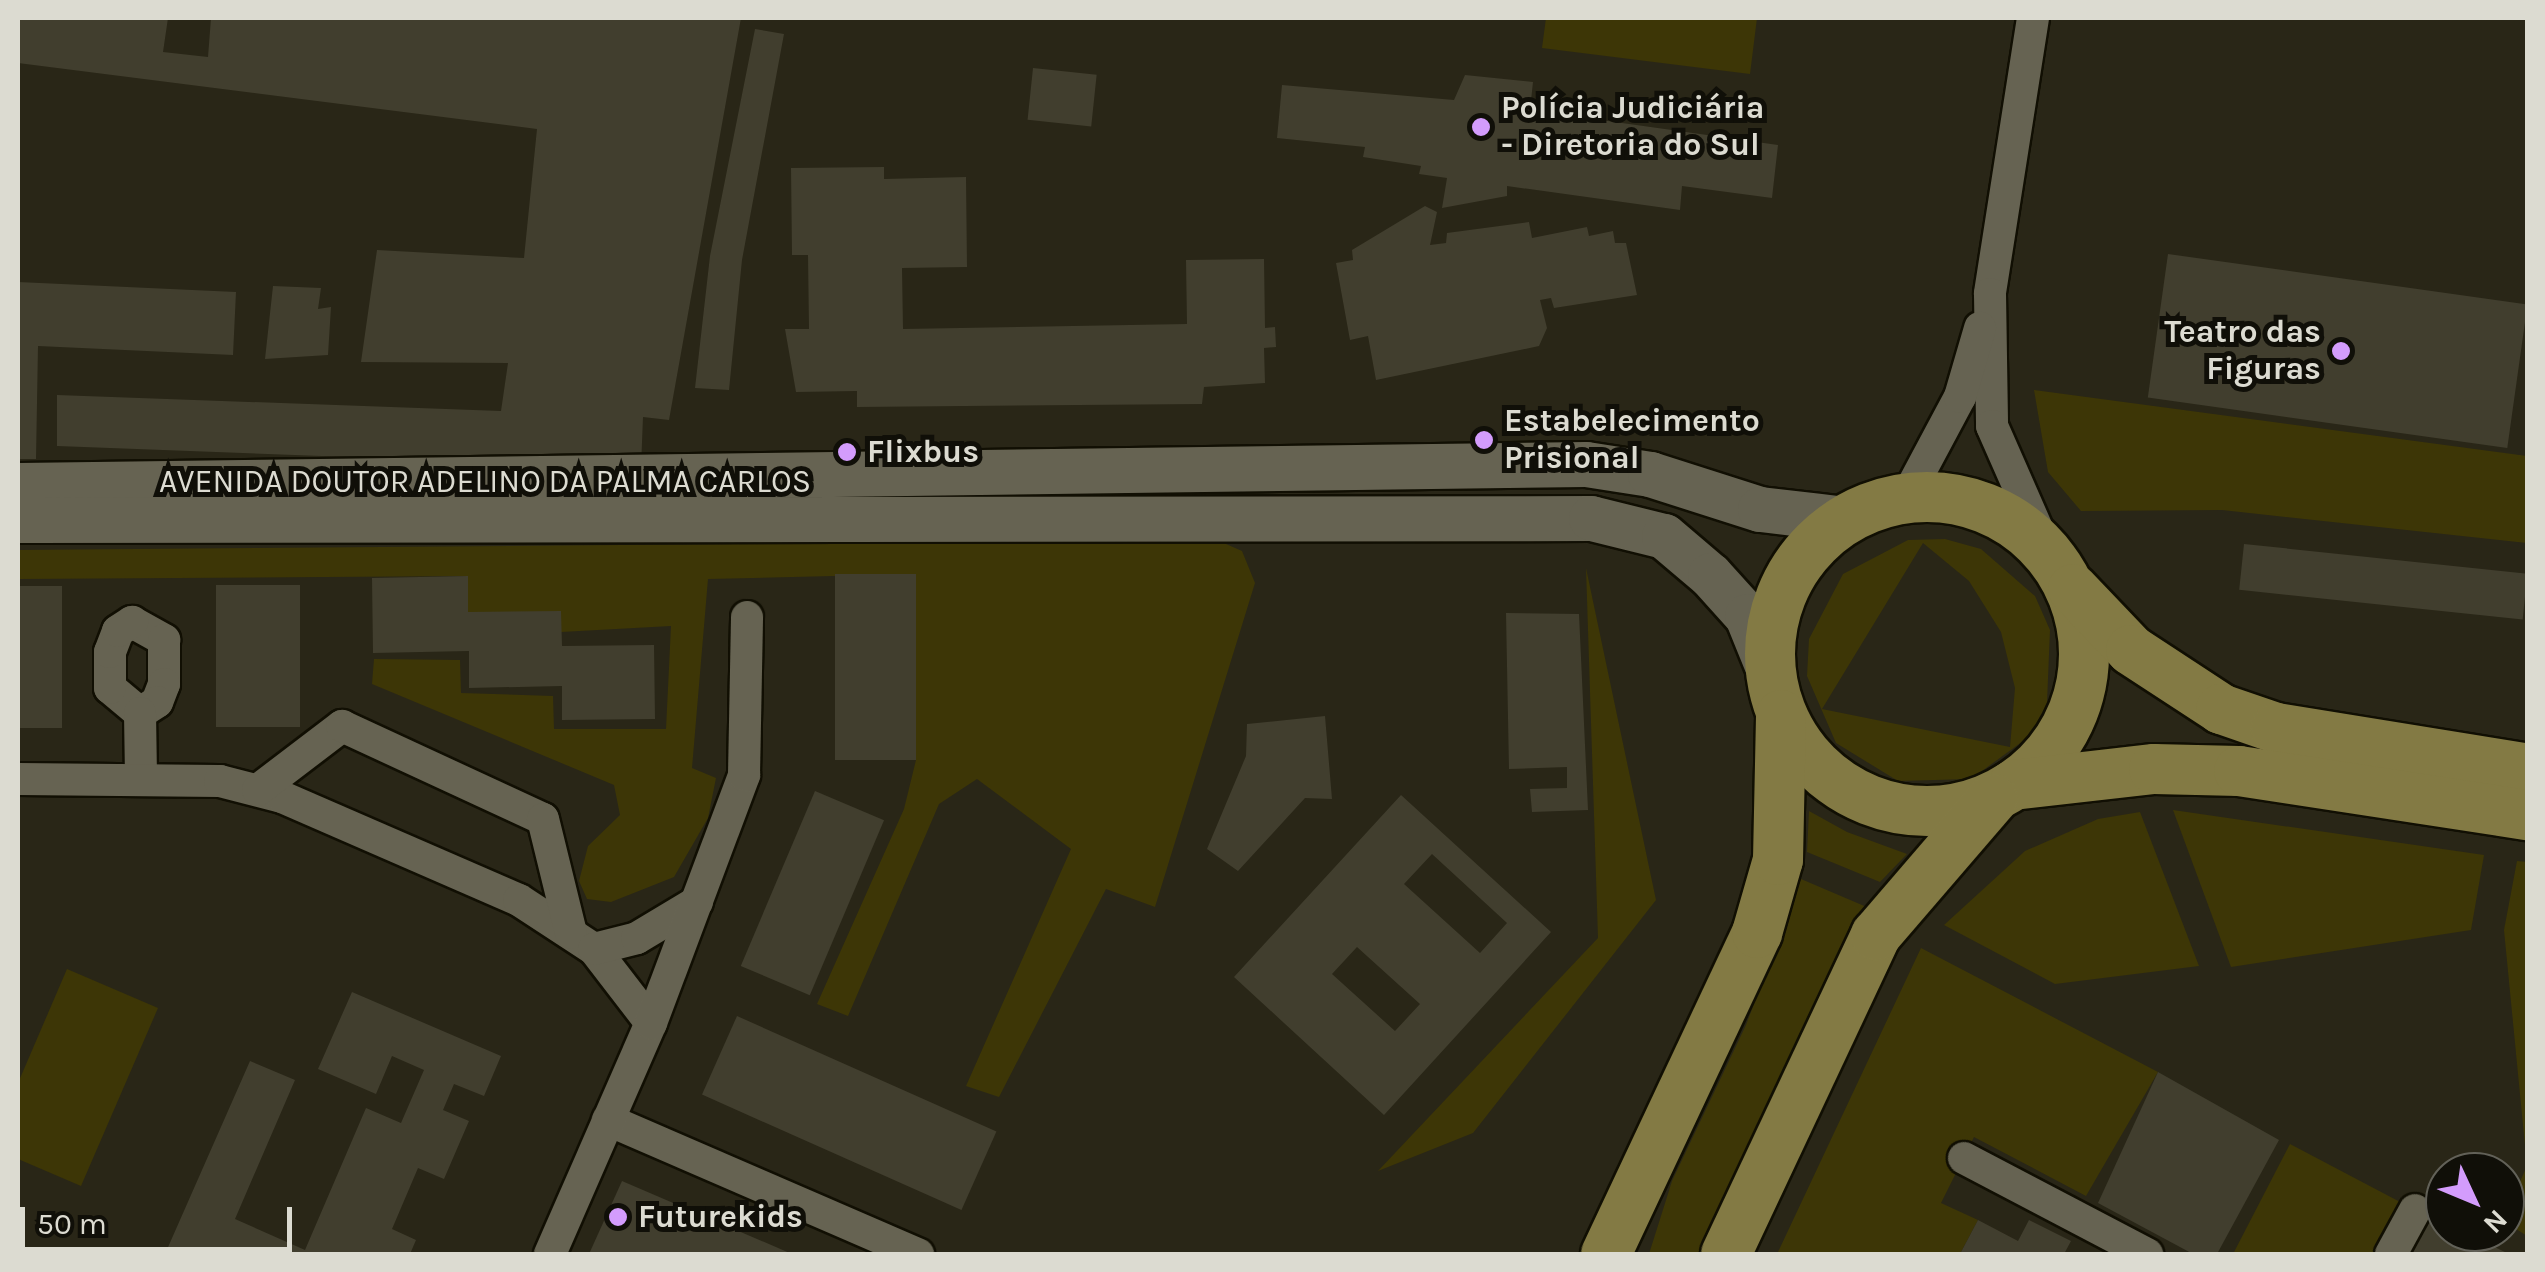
<!DOCTYPE html>
<html>
<head>
<meta charset="utf-8">
<style>
	body { margin:0 }
	#map { position:relative; width:2545px; height:1272px; overflow:hidden; background:#292617; font-family:Karla,sans-serif }
	div>[style] { position:absolute }
	.green>* { inset:0; background:#3d3606 }
	.building>* { inset:0; background:#413e2e; transform-origin:0 0 }
	.roads { filter:drop-shadow(2px 0 #110f03) drop-shadow(-2px 0 #110f03) drop-shadow(0 2px #110f03) drop-shadow(0 -2px #110f03) }
	.street>* { height:32px; margin:-16px; padding:0 16px; transform-origin:16px; border-radius:16px; background:#666352 }
	.secondary>* { height:45px; margin:-22.5px; padding:0 22.5px; transform-origin:22.5px; border-radius:22.5px; background:#666352 }
	.primary>* { height:50px; margin:-25px; padding:0 25px; transform-origin:25px; border-radius:25px; background:#837a44 }
	.primary>.ring { margin:-25px; padding:0; box-sizing:content-box; background:none; border:50px solid #837a44; border-radius:50% }
	.dots>* { width:28px; height:28px; translate:-50% -50%; box-sizing:border-box; border:5px solid #100f08; border-radius:50% }
	span { translate:-50% -50%; white-space:nowrap; text-align:center; line-height:1.15; -webkit-text-stroke:10px #100f08; paint-order:stroke }
	.poi-label { font-size:32px; color:#dcdbd1; font-weight:700 }
	.left { translate:0 -50%; text-align:left }
	.right { translate:-100% -50%; text-align:right }
	.street-label { font-size:32px; color:#dcdbd1 }
	.frame { position:absolute; inset:0; border:20px solid #dcdbd1; pointer-events:none }
	.north { position:absolute; left:2425px; top:1152px; width:100px; height:100px; box-sizing:border-box; background:#100f08; border:2px solid #626158; border-radius:50%; rotate:134deg; font-size:28px; font-weight:700; line-height:40px; text-align:center; color:#dcdbd1 }
	.north::after { content:''; display:block; margin:auto; width:35px; height:45px; background:#d39cfc; clip-path:polygon(50% 0,100% 100%,50% 72%,0 100%) }
	.scale { position:absolute; left:20px; top:1207px; width:272px; height:45px; box-sizing:border-box; border:5px solid #dcdbd1; border-top:0; padding-left:12px; font-size:30px; line-height:35px; white-space:nowrap; color:#dcdbd1; -webkit-text-stroke:8px #100f08; paint-order:stroke }
</style>
</head>
<body>
<div id="map">
	<div class="green">
		<i style="clip-path:polygon(1546px 18px,1757px 18px,1750px 74px,1542px 48px)"></i>
		<i style="clip-path:polygon(2034px 390px,2527px 456px,2527px 543px,2222px 510px,2081px 511px,2048px 472px)"></i>
		<i style="clip-path:polygon(evenodd,1945px 539px,1981px 549px,2035px 596px,2050px 630px,2047px 703px,2030px 736px,1971px 779px,1898px 781px,1836px 743px,1807px 676px,1809px 639px,1843px 574px,1908px 540px,1945px 539px,1923px 543px,1969px 581px,2001px 632px,2015px 688px,2010px 747px,1822px 709px,1923px 543px)"></i>
		<i style="clip-path:polygon(1217px 540px,1242px 551px,1255px 583px,1155px 907px,1106px 889px,999px 1097px,966px 1086px,1071px 849px,977px 779px,939px 804px,848px 1016px,817px 1004px,904px 809px,916px 760px,915px 574px,708px 579px,692px 768px,716px 778px,708px 818px,674px 877px,611px 902px,587px 899px,579px 881px,588px 846px,620px 815px,614px 785px,372px 684px,374px 659px,460px 660px,461px 693px,553px 696px,554px 729px,666px 729px,671px 626px,561px 632px,468px 612px,467px 576px,18px 579px,18px 550px)"></i>
		<i style="clip-path:polygon(1586px 568px,1656px 900px,1473px 1133px,1378px 1171px,1598px 938px)"></i>
		<i style="clip-path:polygon(2173px 810px,2484px 855px,2471px 930px,2231px 967px)"></i>
		<i style="clip-path:polygon(1809px 811px,1847px 832px,1907px 854px,1880px 882px,1807px 852px)"></i>
		<i style="clip-path:polygon(2140px 812px,2199px 966px,2055px 984px,1944px 925px,2025px 851px,2098px 819px)"></i>
		<i style="clip-path:polygon(2517px 861px,2528px 862px,2527px 1236px,2513px 1227px,2508px 1208px,2527px 1166px,2504px 930px)"></i>
		<i style="clip-path:polygon(1801px 879px,1869px 908px,1834px 965px,1702px 1254px,1649px 1254px,1672px 1181px,1746px 1025px)"></i>
		<i style="clip-path:polygon(1921px 948px,2158px 1072px,2086px 1196px,1974px 1137px,1941px 1203px,1978px 1220px,1960px 1254px,1777px 1254px)"></i>
		<i style="clip-path:polygon(67px 969px,158px 1008px,81px 1186px,18px 1159px,18px 1083px)"></i>
		<i style="clip-path:polygon(2290px 1144px,2402px 1203px,2374px 1254px,2233px 1254px)"></i>
	</div>
	<div class="building">
		<i style="clip-path:polygon(39px 18px,168px 18px,163px 52px,208px 57px,211px 18px,741px 18px,669px 420px,643px 417px,641px 468px,57px 446px,57px 395px,501px 411px,508px 363px,361px 362px,377px 250px,524px 258px,537px 129px,18px 63px,18px 19px)"></i>
		<i style="clip-path:polygon(755px 29px,784px 34px,742px 260px,729px 390px,695px 388px,710px 256px)"></i>
		<i style="left:1033px;top:68px;width:64px;height:52px;rotate:6deg"></i>
		<i style="clip-path:polygon(1465px 75px,1533px 82px,1530px 110px,1778px 145px,1772px 198px,1682px 186px,1680px 210px,1507px 186px,1507px 196px,1442px 208px,1447px 178px,1419px 174px,1421px 166px,1363px 157px,1365px 147px,1277px 138px,1282px 85px,1454px 100px)"></i>
		<i style="clip-path:polygon(884px 167px,884px 179px,966px 177px,967px 267px,902px 268px,903px 329px,1187px 324px,1186px 260px,1264px 259px,1265px 328px,1275px 327px,1276px 347px,1264px 348px,1265px 383px,1204px 387px,1202px 404px,857px 407px,857px 391px,796px 392px,785px 329px,809px 329px,808px 255px,792px 255px,791px 168px)"></i>
		<i style="clip-path:polygon(1425px 206px,1437px 212px,1430px 245px,1446px 243px,1447px 233px,1529px 222px,1532px 238px,1587px 227px,1589px 236px,1613px 231px,1615px 243px,1626px 243px,1637px 295px,1554px 308px,1551px 298px,1540px 300px,1547px 328px,1539px 346px,1376px 380px,1368px 336px,1350px 340px,1336px 263px,1353px 260px,1352px 250px)"></i>
		<i style="left:2168px;top:254px;width:363px;height:145px;rotate:8deg"></i>
		<i style="clip-path:polygon(18px 282px,236px 292px,233px 355px,38px 346px,36px 459px,18px 459px)"></i>
		<i style="clip-path:polygon(273px 286px,321px 288px,318px 309px,331px 307px,328px 355px,265px 359px)"></i>
		<i style="left:2244px;top:544px;width:285px;height:46px;rotate:6deg"></i>
		<i style="left:835px;top:574px;width:81px;height:186px"></i>
		<i style="clip-path:polygon(468px 576px,468px 612px,561px 611px,562px 646px,654px 645px,655px 719px,562px 720px,562px 686px,469px 688px,469px 651px,373px 653px,372px 578px)"></i>
		<i style="left:300px;top:585px;width:142px;height:84px;rotate:90deg"></i>
		<i style="left:62px;top:586px;width:142px;height:44px;rotate:90deg"></i>
		<i style="clip-path:polygon(1506px 613px,1579px 614px,1588px 810px,1532px 812px,1530px 789px,1567px 788px,1567px 767px,1509px 769px)"></i>
		<i style="clip-path:polygon(1325px 716px,1332px 799px,1305px 798px,1238px 871px,1207px 849px,1246px 756px,1247px 724px)"></i>
		<i style="left:815px;top:791px;width:75px;height:190px;rotate:23deg"></i>
		<i style="clip-path:polygon(evenodd,1401px 795px,1551px 932px,1384px 1115px,1234px 977px,1401px 795px,1432px 854px,1507px 923px,1480px 953px,1404px 884px,1432px 854px,1401px 795px,1357px 947px,1420px 1004px,1395px 1031px,1332px 974px,1357px 947px)"></i>
		<i style="clip-path:polygon(352px 992px,501px 1056px,484px 1096px,454px 1084px,443px 1110px,469px 1121px,444px 1179px,418px 1168px,392px 1229px,416px 1240px,410px 1254px,165px 1254px,250px 1061px,295px 1080px,235px 1219px,305px 1250px,366px 1108px,401px 1123px,424px 1070px,392px 1056px,376px 1094px,318px 1069px)"></i>
		<i style="left:737px;top:1016px;width:284px;height:86px;rotate:24deg"></i>
		<i style="clip-path:polygon(2158px 1072px,2279px 1140px,2217px 1254px,2193px 1254px,2098px 1203px)"></i>
		<i style="clip-path:polygon(622px 1181px,792px 1254px,589px 1254px)"></i>
		<i style="clip-path:polygon(2429px 1214px,2445px 1222px,2445px 1232px,2464px 1232px,2509px 1254px,2409px 1254px)"></i>
		<i style="clip-path:polygon(1978px 1220px,2018px 1241px,2029px 1220px,2071px 1241px,2064px 1254px,1960px 1254px)"></i>
	</div>
	<div class="roads">
		<div class="street">
			<i style="left:2033px;top:18px;width:279px;rotate:98.9deg"></i>
			<i style="left:1990px;top:294px;width:132px;rotate:89.1deg"></i>
			<i style="left:1992px;top:426px;width:134px;rotate:66.3deg"></i>
			<i style="left:1906px;top:498px;width:115px;rotate:-61.9deg"></i>
			<i style="left:1960px;top:397px;width:72px;rotate:-73.8deg"></i>
			<i style="left:132px;top:622px;width:37px;rotate:29deg"></i>
			<i style="left:164px;top:640px;width:44px;rotate:90deg"></i>
			<i style="left:164px;top:684px;width:19px;rotate:111deg"></i>
			<i style="left:157px;top:702px;width:20px;rotate:147deg"></i>
			<i style="left:140px;top:713px;width:39px;rotate:-140deg"></i>
			<i style="left:110px;top:688px;width:36px;rotate:-90deg"></i>
			<i style="left:110px;top:652px;width:22px;rotate:-69deg"></i>
			<i style="left:118px;top:631px;width:17px;rotate:-33deg"></i>
			<i style="left:140px;top:713px;width:66px;rotate:89.1deg"></i>
			<i style="left:18px;top:779px;width:202px;rotate:0.6deg"></i>
			<i style="left:220px;top:781px;width:64px;rotate:14.5deg"></i>
			<i style="left:282px;top:797px;width:258px;rotate:23.5deg"></i>
			<i style="left:519px;top:900px;width:90px;rotate:33.2deg"></i>
			<i style="left:594px;top:949px;width:93px;rotate:52.4deg"></i>
			<i style="left:258px;top:790px;width:106px;rotate:-37.3deg"></i>
			<i style="left:342px;top:726px;width:221px;rotate:24.8deg"></i>
			<i style="left:543px;top:819px;width:117px;rotate:76.2deg"></i>
			<i style="left:594px;top:949px;width:44px;rotate:-14.3deg"></i>
			<i style="left:637px;top:938px;width:70px;rotate:-31deg"></i>
			<i style="left:608px;top:1120px;width:338px;rotate:23.4deg"></i>
			<i style="left:1964px;top:1158px;width:207px;rotate:27.7deg"></i>
			<i style="left:550px;top:1254px;width:252px;rotate:-66.4deg"></i>
			<i style="left:651px;top:1023px;width:265px;rotate:-69.4deg"></i>
			<i style="left:744px;top:775px;width:158px;rotate:-88.9deg"></i>
			<i style="left:2391px;top:1254px;width:50px;rotate:-61.4deg"></i>
		</div>
		<div class="secondary">
			<i style="left:18px;top:485px;width:1568px;rotate:-0.77deg"></i>
			<i style="left:1586px;top:464px;width:65px;rotate:8.9deg"></i>
			<i style="left:1650px;top:474px;width:115px;rotate:17.7deg"></i>
			<i style="left:1760px;top:509px;width:86px;rotate:6.7deg"></i>
			<i style="left:18px;top:520px;width:1573px;rotate:-0.07deg"></i>
			<i style="left:1591px;top:518px;width:75px;rotate:13.9deg"></i>
			<i style="left:1664px;top:536px;width:60px;rotate:40.3deg"></i>
			<i style="left:1710px;top:575px;width:55px;rotate:47.9deg"></i>
			<i style="left:1747px;top:616px;width:61px;rotate:68deg"></i>
		</div>
		<div class="primary">
			<i class="ring" style="left:1770px;top:497px;width:264px;height:264px"></i>
			<i style="left:2073px;top:589px;width:84px;rotate:46.4deg"></i>
			<i style="left:2131px;top:650px;width:108px;rotate:33.2deg"></i>
			<i style="left:2221px;top:709px;width:58px;rotate:19.1deg"></i>
			<i style="left:2276px;top:728px;width:255px;rotate:9.2deg"></i>
			<i style="left:2013px;top:785px;width:142px;rotate:-6.5deg"></i>
			<i style="left:2154px;top:769px;width:85px;rotate:1.3deg"></i>
			<i style="left:2239px;top:771px;width:292px;rotate:8.7deg"></i>
			<i style="left:1606px;top:1254px;width:355px;rotate:-64.8deg"></i>
			<i style="left:1757px;top:933px;width:76px;rotate:-74deg"></i>
			<i style="left:1778px;top:860px;width:145px;rotate:-88.8deg"></i>
			<i style="left:1726px;top:1254px;width:353px;rotate:-64.8deg"></i>
			<i style="left:1876px;top:935px;width:179px;rotate:-49.3deg"></i>
		</div>
	</div>
	<div class="dots">
		<i style="left:1481px;top:127px;background:#d39cfc"></i>
		<i style="left:2341px;top:351px;background:#d39cfc"></i>
		<i style="left:1484px;top:440px;background:#d39cfc"></i>
		<i style="left:847px;top:452px;background:#d39cfc"></i>
		<i style="left:618px;top:1217px;background:#d39cfc"></i>
	</div>
	<div class="poi-label">
		<span class="left" style="left:1501px;top:127px">Polícia Judiciária<br>- Diretoria do Sul</span>
		<span class="right" style="left:2321px;top:351px">Teatro das<br>Figuras</span>
		<span class="left" style="left:1504px;top:440px">Estabelecimento<br>Prisional</span>
		<span class="left" style="left:867px;top:452px">Flixbus</span>
		<span class="left" style="left:638px;top:1217px">Futurekids</span>
	</div>
	<div class="street-label">
		<span style="left:485px;top:482px">AVENIDA DOUTOR ADELINO DA PALMA CARLOS</span>
	</div>
	<div class="frame"></div>
	<div class="north">N</div>
	<div class="scale">50 m</div>
</div>
</body>
</html>
